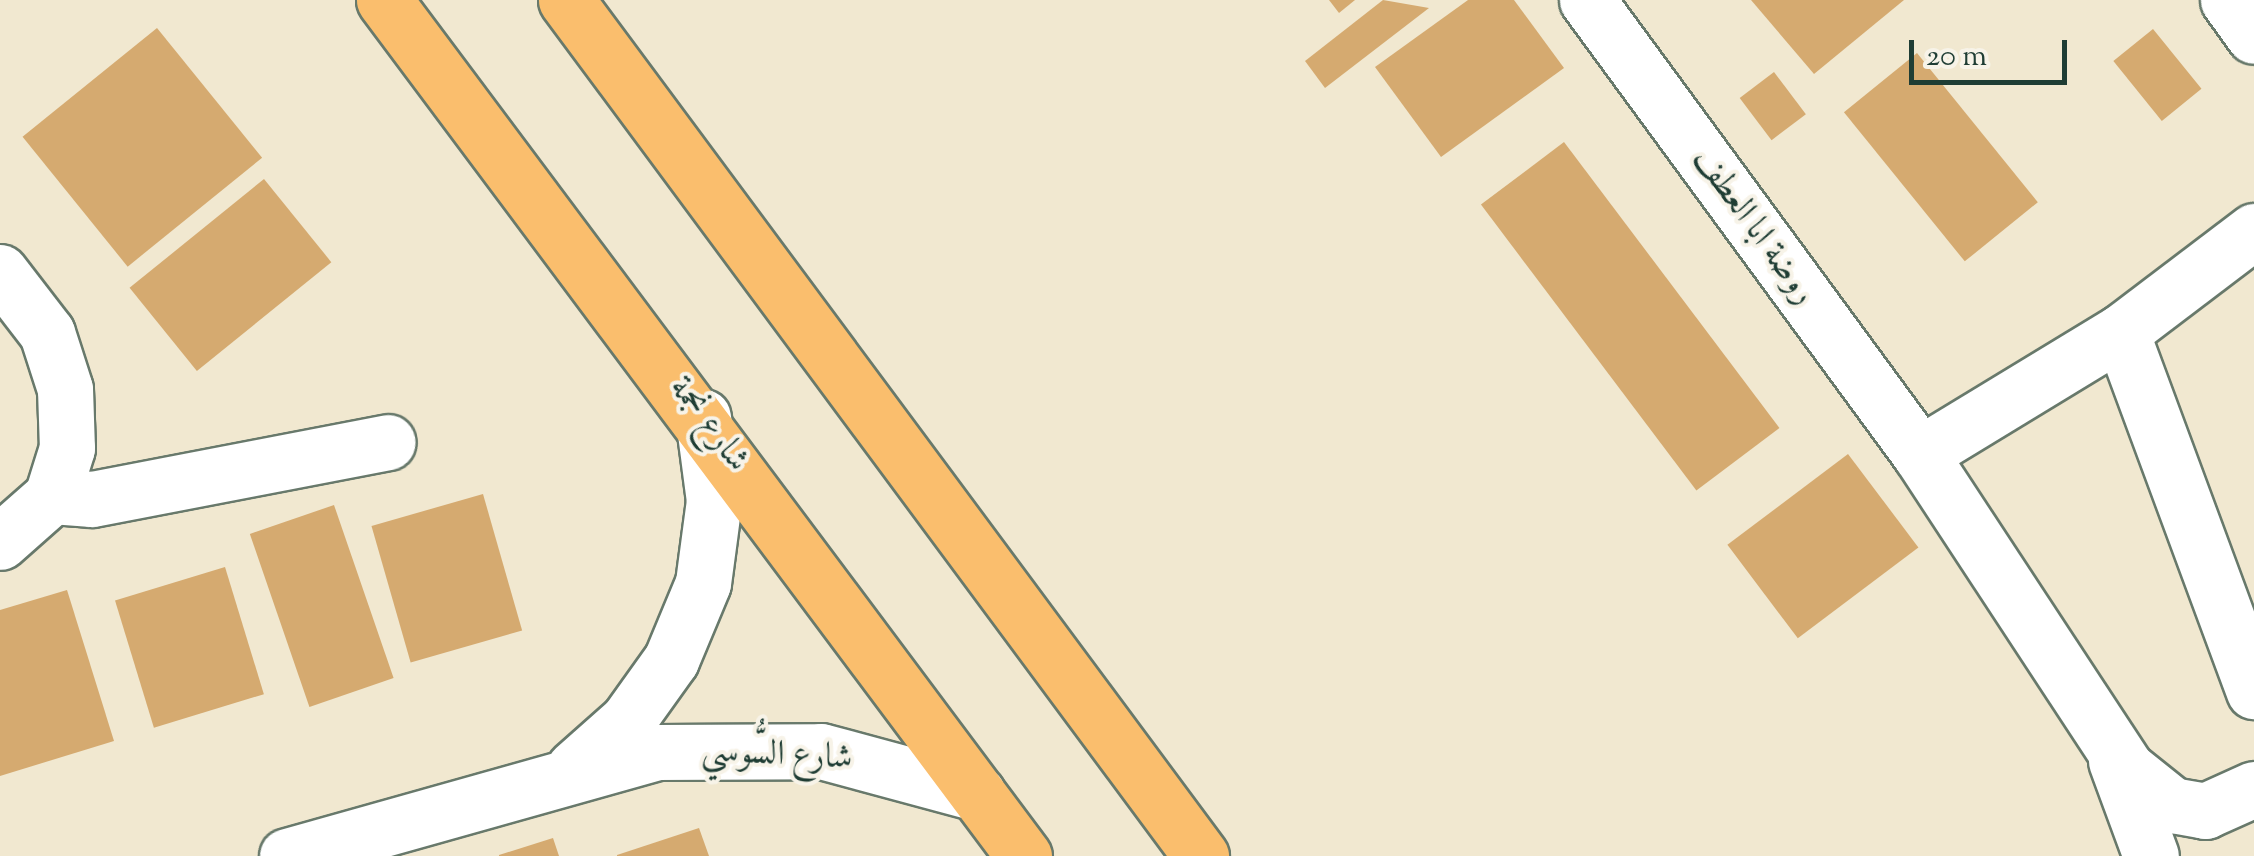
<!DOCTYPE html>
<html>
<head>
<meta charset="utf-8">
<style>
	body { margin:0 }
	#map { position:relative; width:2254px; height:856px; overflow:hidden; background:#f1e8d0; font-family:"Sorts Mill Goudy",Amiri,serif }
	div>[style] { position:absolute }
	.building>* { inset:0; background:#d5aa70; transform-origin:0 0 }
	.roads { filter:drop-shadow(2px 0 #68796b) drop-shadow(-2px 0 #68796b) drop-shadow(0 2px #68796b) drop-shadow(0 -2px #68796b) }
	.minor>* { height:55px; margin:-27.5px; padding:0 27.5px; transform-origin:27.5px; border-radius:27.5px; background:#fff }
	.major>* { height:55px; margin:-27.5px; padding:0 27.5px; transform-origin:27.5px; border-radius:27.5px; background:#fabe6d }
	span { translate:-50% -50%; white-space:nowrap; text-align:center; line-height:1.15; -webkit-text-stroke:8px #f7f3e8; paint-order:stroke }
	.street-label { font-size:35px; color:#1f3d34 }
	.scale { position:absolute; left:1909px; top:40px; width:158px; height:45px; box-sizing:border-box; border:5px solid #1f3d34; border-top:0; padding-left:12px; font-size:30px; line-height:35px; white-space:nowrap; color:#1f3d34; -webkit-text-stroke:8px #f7f3e8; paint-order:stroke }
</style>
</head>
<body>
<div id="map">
	<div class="building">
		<i style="clip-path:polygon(1329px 0,1355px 0,1339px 13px)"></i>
		<i style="clip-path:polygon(1383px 0,1429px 8px,1325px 88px,1305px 61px)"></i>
		<i style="clip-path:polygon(1468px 0,1514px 0,1564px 68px,1441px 157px,1375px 67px)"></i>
		<i style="clip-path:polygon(1751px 0,1904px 0,1814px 74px)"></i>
		<i style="left:157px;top:28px;width:167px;height:173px;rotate:51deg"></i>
		<i style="left:2153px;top:29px;width:77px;height:51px;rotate:51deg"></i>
		<i style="left:1917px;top:53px;width:192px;height:94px;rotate:51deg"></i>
		<i style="left:1774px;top:72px;width:53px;height:43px;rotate:53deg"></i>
		<i style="left:1564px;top:142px;width:358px;height:104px;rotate:53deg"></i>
		<i style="left:264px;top:179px;width:107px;height:173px;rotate:51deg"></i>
		<i style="left:1848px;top:454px;width:117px;height:151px;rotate:53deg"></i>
		<i style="left:483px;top:494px;width:142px;height:116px;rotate:74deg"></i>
		<i style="left:334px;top:505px;width:183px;height:89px;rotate:71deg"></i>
		<i style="left:225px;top:567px;width:133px;height:115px;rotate:73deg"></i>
		<i style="clip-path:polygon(67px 590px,114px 741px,0 776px,0 610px)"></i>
		<i style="clip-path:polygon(699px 828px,709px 856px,617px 856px,617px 855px)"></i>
		<i style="clip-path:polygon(553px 838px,559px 856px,499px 856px,499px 855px)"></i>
	</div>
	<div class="roads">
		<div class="minor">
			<i style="left:1587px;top:0;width:563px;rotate:53.74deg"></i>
			<i style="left:1920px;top:454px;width:377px;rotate:56.7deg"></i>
			<i style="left:2127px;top:769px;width:58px;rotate:38.7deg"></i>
			<i style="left:2172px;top:805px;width:34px;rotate:10deg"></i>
			<i style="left:2205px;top:811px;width:54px;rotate:-24.2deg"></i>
			<i style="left:2228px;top:0;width:44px;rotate:54.2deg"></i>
			<i style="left:0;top:272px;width:77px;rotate:52.4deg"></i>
			<i style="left:47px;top:333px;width:59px;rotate:72.2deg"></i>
			<i style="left:65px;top:389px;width:59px;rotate:88.1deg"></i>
			<i style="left:67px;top:448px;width:50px;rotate:107.4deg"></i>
			<i style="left:52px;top:496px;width:69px;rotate:138.5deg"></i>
			<i style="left:2121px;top:332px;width:383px;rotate:69.7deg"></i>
			<i style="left:1920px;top:454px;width:235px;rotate:-31.3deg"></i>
			<i style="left:2121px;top:332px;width:167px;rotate:-37.2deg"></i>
			<i style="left:52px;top:496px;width:40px;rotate:4.3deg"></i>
			<i style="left:92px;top:499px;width:301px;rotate:-10.9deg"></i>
			<i style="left:2116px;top:761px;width:101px;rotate:69.8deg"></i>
			<i style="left:574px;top:768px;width:72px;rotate:-41.6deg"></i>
			<i style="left:628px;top:720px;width:74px;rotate:-54.4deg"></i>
			<i style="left:671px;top:660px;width:83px;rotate:-67.4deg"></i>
			<i style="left:703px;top:583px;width:83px;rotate:-82.4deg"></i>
			<i style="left:714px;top:501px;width:85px;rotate:-97.5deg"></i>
			<i style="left:287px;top:856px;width:383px;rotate:-15.7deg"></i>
			<i style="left:656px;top:752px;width:165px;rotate:-0.3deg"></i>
			<i style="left:821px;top:751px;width:162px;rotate:15.1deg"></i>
		</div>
		<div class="major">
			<i style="left:384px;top:0;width:1069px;rotate:53.22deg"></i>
			<i style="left:566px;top:0;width:1066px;rotate:53.43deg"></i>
		</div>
	</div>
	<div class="street-label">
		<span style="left:1753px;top:227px;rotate:54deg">روضة ابا العطف</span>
		<span style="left:708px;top:425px;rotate:53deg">شارع نجمة</span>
		<span style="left:777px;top:756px;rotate:3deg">شارع السُّوسي</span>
	</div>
	<div class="scale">20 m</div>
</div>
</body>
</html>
